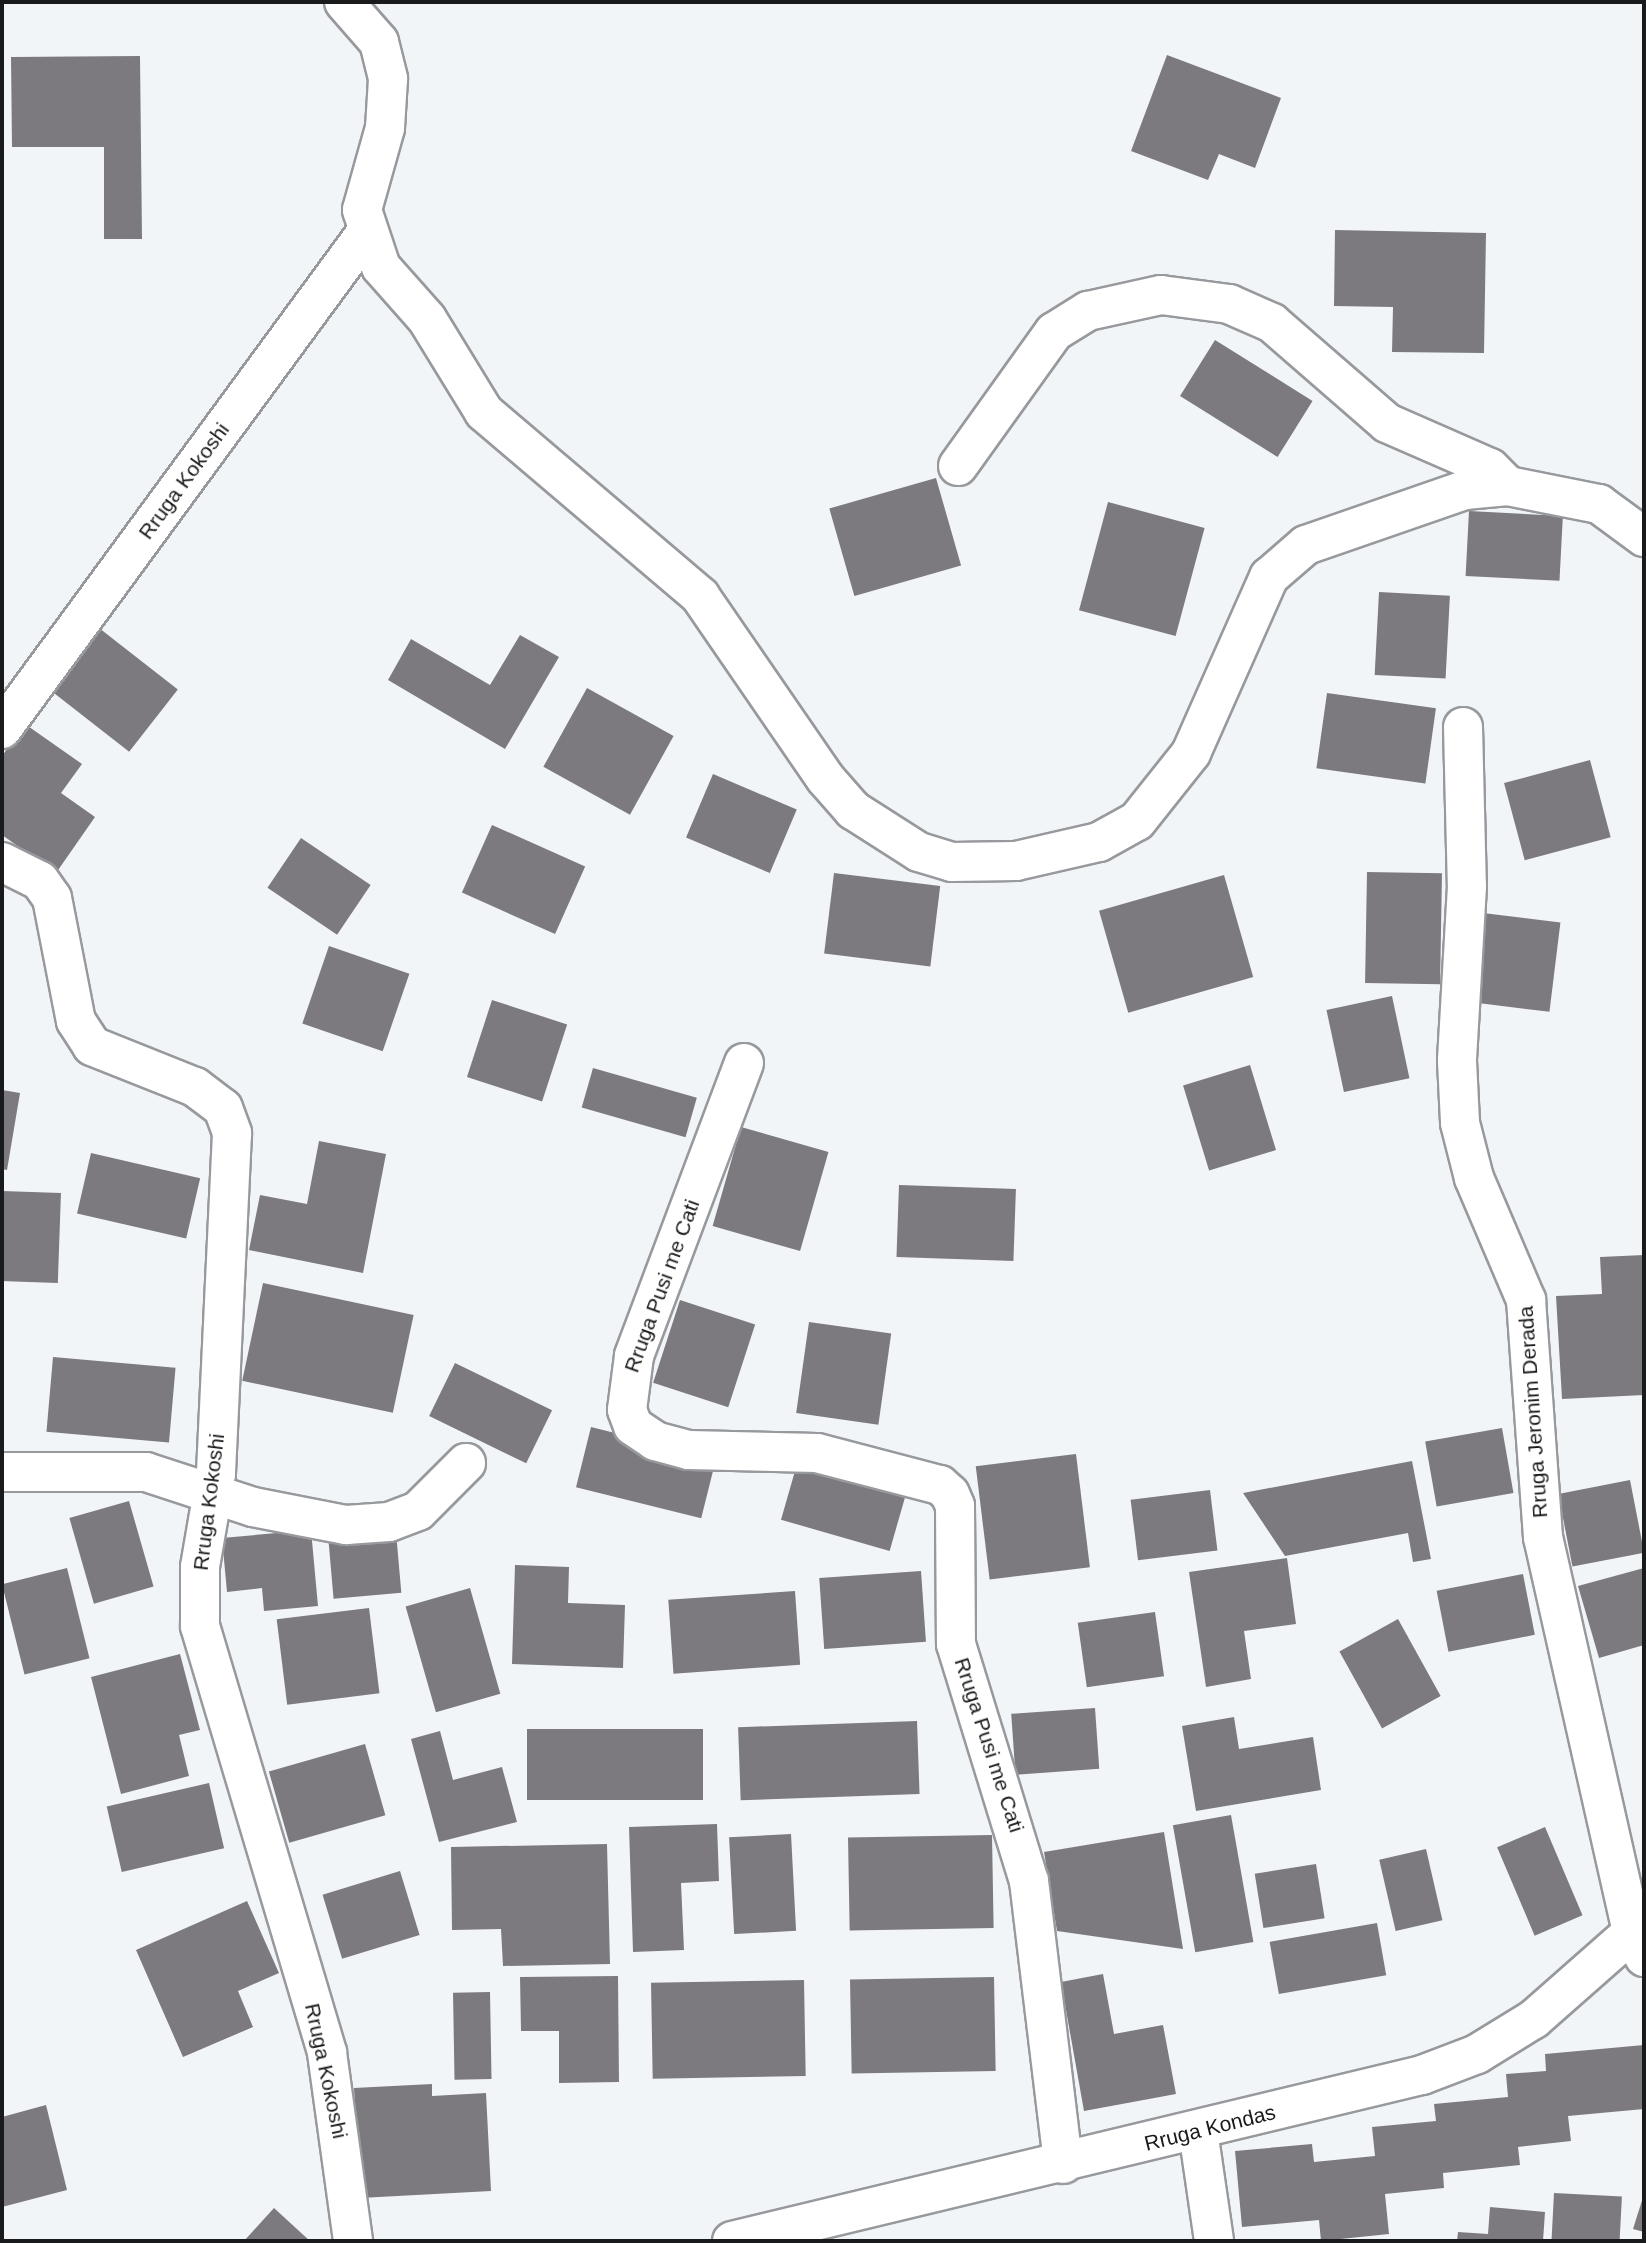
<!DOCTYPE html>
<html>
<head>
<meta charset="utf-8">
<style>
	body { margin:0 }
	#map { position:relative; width:1646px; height:2243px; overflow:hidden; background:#f2f5f8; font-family:Helvetica,sans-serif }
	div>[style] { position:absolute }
	.building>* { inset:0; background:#7c7a7e; transform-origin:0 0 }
	.roads { filter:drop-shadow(2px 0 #97999d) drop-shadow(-2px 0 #97999d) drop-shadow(0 2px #97999d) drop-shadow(0 -2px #97999d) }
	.minor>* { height:38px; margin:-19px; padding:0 19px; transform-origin:19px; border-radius:19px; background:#fff }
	span { translate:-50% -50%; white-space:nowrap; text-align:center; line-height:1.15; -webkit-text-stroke:6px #fff; paint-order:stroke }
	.street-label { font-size:21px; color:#191a1b }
	.frame { position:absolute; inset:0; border:4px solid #191a1b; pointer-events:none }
</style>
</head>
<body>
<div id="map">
	<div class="building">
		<i style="clip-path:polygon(1167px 55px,1281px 98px,1255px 168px,1219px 154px,1208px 180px,1131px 151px)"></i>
		<i style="clip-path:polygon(140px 56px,142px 239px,104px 239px,104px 147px,12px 147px,11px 57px)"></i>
		<i style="clip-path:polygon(1335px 230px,1486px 233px,1484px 353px,1392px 352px,1393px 307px,1334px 306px)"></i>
		<i style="left:1215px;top:340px;width:115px;height:66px;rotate:32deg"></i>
		<i style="left:936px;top:478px;width:91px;height:111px;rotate:74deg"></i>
		<i style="left:1108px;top:502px;width:100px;height:112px;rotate:15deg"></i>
		<i style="left:1469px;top:511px;width:94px;height:65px;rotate:3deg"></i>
		<i style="left:1379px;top:592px;width:71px;height:83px;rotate:3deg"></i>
		<i style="left:99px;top:628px;width:100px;height:79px;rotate:38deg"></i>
		<i style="clip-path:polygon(520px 635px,559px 657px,505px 749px,388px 680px,411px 639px,490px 685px)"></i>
		<i style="left:587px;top:688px;width:99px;height:90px;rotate:29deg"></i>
		<i style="left:1327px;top:693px;width:110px;height:76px;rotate:8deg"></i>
		<i style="clip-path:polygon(25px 724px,82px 764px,61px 793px,95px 817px,56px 873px,2px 835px,2px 756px)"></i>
		<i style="left:1590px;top:760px;width:80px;height:89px;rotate:75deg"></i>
		<i style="left:713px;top:774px;width:91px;height:69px;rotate:23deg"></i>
		<i style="left:492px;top:825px;width:102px;height:74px;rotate:24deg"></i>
		<i style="left:301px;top:838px;width:84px;height:60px;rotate:34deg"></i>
		<i style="left:1367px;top:872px;width:75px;height:111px;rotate:1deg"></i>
		<i style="left:834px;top:873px;width:107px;height:81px;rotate:7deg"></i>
		<i style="left:1224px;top:875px;width:106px;height:130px;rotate:74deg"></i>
		<i style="left:1483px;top:913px;width:78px;height:90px;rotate:7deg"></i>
		<i style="left:329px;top:946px;width:85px;height:82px;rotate:19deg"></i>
		<i style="left:1392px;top:996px;width:84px;height:67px;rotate:78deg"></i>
		<i style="left:492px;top:1000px;width:79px;height:81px;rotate:18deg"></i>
		<i style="left:1250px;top:1065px;width:89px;height:70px;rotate:73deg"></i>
		<i style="left:593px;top:1068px;width:108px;height:41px;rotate:16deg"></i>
		<i style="clip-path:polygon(2px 1090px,20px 1093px,7px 1170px,2px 1169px)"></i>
		<i style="left:741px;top:1127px;width:91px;height:103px;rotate:16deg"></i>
		<i style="clip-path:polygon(319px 1141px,386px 1154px,363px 1273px,249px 1250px,260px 1195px,307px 1204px)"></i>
		<i style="left:91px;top:1153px;width:112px;height:62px;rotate:13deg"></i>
		<i style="left:899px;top:1185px;width:117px;height:72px;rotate:2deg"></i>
		<i style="left:2px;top:1191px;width:59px;height:90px;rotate:2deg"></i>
		<i style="clip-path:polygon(1644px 1255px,1644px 1395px,1562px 1399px,1556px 1296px,1602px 1294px,1600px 1257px)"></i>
		<i style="left:263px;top:1283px;width:154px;height:100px;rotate:12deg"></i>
		<i style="left:680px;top:1300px;width:79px;height:87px;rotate:18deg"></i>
		<i style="left:809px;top:1322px;width:83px;height:92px;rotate:8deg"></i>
		<i style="left:53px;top:1357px;width:123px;height:75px;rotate:5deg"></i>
		<i style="left:455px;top:1363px;width:108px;height:59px;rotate:26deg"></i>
		<i style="left:591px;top:1427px;width:129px;height:62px;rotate:14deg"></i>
		<i style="left:1502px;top:1428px;width:66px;height:78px;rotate:80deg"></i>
		<i style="left:1076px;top:1454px;width:114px;height:101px;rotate:83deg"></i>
		<i style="clip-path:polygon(1412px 1461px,1431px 1559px,1413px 1562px,1408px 1533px,1285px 1556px,1243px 1493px)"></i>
		<i style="left:797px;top:1464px;width:113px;height:58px;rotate:16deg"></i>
		<i style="left:1630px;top:1480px;width:74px;height:73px;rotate:79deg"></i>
		<i style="left:1210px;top:1490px;width:61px;height:80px;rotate:83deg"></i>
		<i style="left:129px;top:1501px;width:89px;height:62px;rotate:74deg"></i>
		<i style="clip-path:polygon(311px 1530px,318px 1606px,264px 1611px,262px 1588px,227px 1592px,222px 1538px)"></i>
		<i style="left:396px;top:1532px;width:61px;height:68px;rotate:85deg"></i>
		<i style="clip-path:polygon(1287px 1558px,1296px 1624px,1244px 1631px,1251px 1679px,1206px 1687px,1189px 1572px)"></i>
		<i style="clip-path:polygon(515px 1565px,569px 1567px,568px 1603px,625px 1605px,623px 1668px,512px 1664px)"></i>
		<i style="left:67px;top:1568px;width:93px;height:67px;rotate:76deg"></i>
		<i style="clip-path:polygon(1644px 1568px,1644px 1645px,1599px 1658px,1578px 1586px)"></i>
		<i style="left:921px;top:1571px;width:71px;height:102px;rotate:86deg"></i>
		<i style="left:1523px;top:1574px;width:62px;height:88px;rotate:79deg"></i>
		<i style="left:470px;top:1588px;width:110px;height:67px;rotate:74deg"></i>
		<i style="left:795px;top:1591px;width:74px;height:127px;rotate:86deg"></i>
		<i style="left:369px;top:1608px;width:86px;height:93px;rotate:83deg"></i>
		<i style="left:1155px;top:1612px;width:65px;height:78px;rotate:82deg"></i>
		<i style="left:1398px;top:1619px;width:88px;height:67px;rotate:61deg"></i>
		<i style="clip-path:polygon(180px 1654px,200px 1730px,179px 1735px,189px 1776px,121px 1794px,91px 1677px)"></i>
		<i style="left:1095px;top:1708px;width:61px;height:84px;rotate:86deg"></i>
		<i style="clip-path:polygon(1234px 1717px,1239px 1749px,1313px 1737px,1321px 1790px,1196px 1811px,1182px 1726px)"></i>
		<i style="left:917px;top:1721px;width:73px;height:179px;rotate:88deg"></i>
		<i style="left:703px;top:1729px;width:71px;height:176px;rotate:90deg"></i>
		<i style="clip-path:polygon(440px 1731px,453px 1780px,502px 1767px,517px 1822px,439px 1842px,411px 1739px)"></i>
		<i style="left:365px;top:1744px;width:74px;height:100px;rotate:74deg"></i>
		<i style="left:209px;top:1783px;width:67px;height:105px;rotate:77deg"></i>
		<i style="left:1231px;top:1815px;width:129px;height:59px;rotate:80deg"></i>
		<i style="clip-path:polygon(717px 1824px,719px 1881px,681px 1883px,684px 1950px,633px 1952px,629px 1827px)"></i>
		<i style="left:1545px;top:1827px;width:96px;height:52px;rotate:67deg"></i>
		<i style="clip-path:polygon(1164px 1832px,1183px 1949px,1057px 1931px,1044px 1852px)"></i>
		<i style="left:791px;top:1834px;width:97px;height:62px;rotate:87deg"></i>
		<i style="left:992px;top:1835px;width:93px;height:144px;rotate:89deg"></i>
		<i style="clip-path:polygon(607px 1844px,610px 1964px,503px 1966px,501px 1929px,452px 1930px,451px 1847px)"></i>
		<i style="left:1426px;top:1849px;width:73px;height:48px;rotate:77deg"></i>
		<i style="left:1316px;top:1864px;width:55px;height:62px;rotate:81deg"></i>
		<i style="left:400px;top:1871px;width:67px;height:81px;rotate:73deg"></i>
		<i style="clip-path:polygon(247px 1901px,279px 1973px,238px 1991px,253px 2027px,183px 2057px,136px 1950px)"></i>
		<i style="left:1377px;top:1923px;width:53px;height:109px;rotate:80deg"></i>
		<i style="clip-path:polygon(1103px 1974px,1114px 2034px,1163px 2025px,1176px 2094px,1084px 2111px,1061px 1982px)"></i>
		<i style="clip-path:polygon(618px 1976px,619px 2082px,559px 2083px,559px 2031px,521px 2031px,520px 1977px)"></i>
		<i style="left:994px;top:1977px;width:94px;height:144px;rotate:89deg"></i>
		<i style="left:804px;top:1980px;width:96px;height:153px;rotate:89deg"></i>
		<i style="left:490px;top:1992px;width:87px;height:37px;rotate:89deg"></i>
		<i style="clip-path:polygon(1644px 2045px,1644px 2109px,1568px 2116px,1571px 2141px,1518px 2147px,1520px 2165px,1443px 2173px,1444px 2188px,1385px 2194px,1389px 2234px,1321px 2241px,1319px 2220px,1242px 2227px,1235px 2151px,1312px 2144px,1314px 2162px,1375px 2156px,1372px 2127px,1436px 2121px,1434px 2104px,1508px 2097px,1506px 2074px,1546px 2071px,1545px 2054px)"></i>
		<i style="clip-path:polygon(432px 2084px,432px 2096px,486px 2093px,491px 2191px,360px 2198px,354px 2088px)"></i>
		<i style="clip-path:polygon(46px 2105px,67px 2190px,2px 2207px,2px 2117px)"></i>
		<i style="left:1554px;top:2193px;width:68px;height:48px;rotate:3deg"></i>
		<i style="clip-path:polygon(1644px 2194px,1644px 2232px,1633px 2229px)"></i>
		<i style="clip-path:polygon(1490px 2207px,1545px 2212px,1543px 2241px,1457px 2241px,1458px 2232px,1488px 2234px)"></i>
		<i style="clip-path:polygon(274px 2208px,310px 2241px,244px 2241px)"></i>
	</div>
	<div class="roads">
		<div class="minor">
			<i style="left:344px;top:2px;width:53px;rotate:48.8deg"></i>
			<i style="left:379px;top:42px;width:38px;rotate:76deg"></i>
			<i style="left:388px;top:79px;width:49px;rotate:93.5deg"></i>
			<i style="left:385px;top:128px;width:85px;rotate:105.7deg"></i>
			<i style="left:362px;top:210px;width:60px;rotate:71.6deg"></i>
			<i style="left:381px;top:267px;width:69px;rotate:48.5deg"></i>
			<i style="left:427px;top:319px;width:109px;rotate:58.5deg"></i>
			<i style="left:484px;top:412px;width:284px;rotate:40.4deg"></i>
			<i style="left:700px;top:596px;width:221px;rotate:55.5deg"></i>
			<i style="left:825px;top:778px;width:43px;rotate:48.8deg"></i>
			<i style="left:853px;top:810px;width:78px;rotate:32.5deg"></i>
			<i style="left:919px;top:852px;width:34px;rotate:17deg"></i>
			<i style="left:952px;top:862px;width:64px;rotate:-0.9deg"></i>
			<i style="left:1016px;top:861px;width:85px;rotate:-12.9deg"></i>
			<i style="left:1099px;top:842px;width:43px;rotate:-28.9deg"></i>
			<i style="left:1137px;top:821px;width:87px;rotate:-51.5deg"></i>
			<i style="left:1191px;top:753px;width:193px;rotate:-66.1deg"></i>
			<i style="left:1269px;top:577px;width:49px;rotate:-40.9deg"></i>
			<i style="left:1306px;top:545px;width:168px;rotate:-19.1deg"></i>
			<i style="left:1465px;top:490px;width:43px;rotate:-5.3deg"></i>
			<i style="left:1508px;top:486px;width:93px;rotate:11.2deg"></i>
			<i style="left:1599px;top:504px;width:56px;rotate:36.3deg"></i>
			<i style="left:958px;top:466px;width:165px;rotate:-54.4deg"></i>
			<i style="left:1054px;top:332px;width:40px;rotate:-32deg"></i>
			<i style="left:1088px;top:311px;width:75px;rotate:-12.4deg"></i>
			<i style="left:1161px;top:295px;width:69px;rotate:7.5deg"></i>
			<i style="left:1229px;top:304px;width:47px;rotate:23.8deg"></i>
			<i style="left:1272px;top:323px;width:152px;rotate:41deg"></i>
			<i style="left:1387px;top:423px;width:112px;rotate:23.6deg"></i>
			<i style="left:1490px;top:468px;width:25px;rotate:45deg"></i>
			<i style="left:1463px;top:727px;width:159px;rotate:88.6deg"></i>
			<i style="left:1467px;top:886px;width:175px;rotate:93.3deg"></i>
			<i style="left:1457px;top:1061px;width:62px;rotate:87.2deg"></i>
			<i style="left:1460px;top:1123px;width:57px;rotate:75.7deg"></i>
			<i style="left:1474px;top:1178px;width:133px;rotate:66.9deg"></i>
			<i style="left:1526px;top:1300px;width:238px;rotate:85.9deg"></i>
			<i style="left:1543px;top:1537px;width:406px;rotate:77.3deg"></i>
			<i style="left:1632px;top:1933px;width:27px;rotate:63deg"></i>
			<i style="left:2px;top:729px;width:615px;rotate:-53.73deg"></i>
			<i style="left:2px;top:862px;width:42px;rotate:26.6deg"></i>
			<i style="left:40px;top:881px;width:21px;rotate:55deg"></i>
			<i style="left:52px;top:898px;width:125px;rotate:79deg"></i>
			<i style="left:76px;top:1021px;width:30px;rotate:57deg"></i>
			<i style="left:92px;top:1046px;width:111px;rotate:21.7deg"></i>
			<i style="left:195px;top:1087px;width:35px;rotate:37deg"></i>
			<i style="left:223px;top:1108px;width:27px;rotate:70deg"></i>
			<i style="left:232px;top:1133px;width:341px;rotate:92.7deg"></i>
			<i style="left:216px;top:1474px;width:94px;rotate:99.8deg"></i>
			<i style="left:200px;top:1567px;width:59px;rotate:90deg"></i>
			<i style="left:200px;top:1626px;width:445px;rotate:73.4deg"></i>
			<i style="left:327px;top:2053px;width:190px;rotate:82.1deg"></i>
			<i style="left:744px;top:1063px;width:313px;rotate:110.6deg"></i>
			<i style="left:634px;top:1356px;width:54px;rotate:97.4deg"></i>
			<i style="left:627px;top:1410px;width:17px;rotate:69deg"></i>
			<i style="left:633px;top:1426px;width:27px;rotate:34deg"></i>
			<i style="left:655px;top:1441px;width:35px;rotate:15deg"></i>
			<i style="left:689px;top:1450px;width:128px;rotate:1.3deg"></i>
			<i style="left:817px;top:1453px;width:127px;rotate:14.6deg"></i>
			<i style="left:940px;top:1485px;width:13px;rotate:42deg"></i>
			<i style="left:950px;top:1494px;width:13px;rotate:67deg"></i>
			<i style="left:955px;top:1506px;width:138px;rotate:89.6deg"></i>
			<i style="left:956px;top:1644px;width:248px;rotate:72.9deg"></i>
			<i style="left:1029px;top:1881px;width:285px;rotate:83.1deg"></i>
			<i style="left:2px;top:1472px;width:144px"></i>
			<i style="left:146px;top:1472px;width:113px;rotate:18.1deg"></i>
			<i style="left:253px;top:1507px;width:95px;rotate:11deg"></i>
			<i style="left:346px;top:1525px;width:43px;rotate:-4deg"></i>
			<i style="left:389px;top:1522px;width:31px;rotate:-21deg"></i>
			<i style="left:418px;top:1511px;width:68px;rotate:-45deg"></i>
			<i style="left:1198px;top:2131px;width:111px;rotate:81.7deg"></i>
			<i style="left:732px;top:2241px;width:710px;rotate:-13.53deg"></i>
			<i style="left:1422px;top:2075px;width:59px;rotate:-20.9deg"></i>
			<i style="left:1477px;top:2054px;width:67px;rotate:-31.6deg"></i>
			<i style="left:1534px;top:2019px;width:147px;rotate:-41.4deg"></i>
		</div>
	</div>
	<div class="street-label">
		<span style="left:184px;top:481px;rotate:-54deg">Rruga Kokoshi</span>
		<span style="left:662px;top:1286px;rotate:-70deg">Rruga Pusi me Cati</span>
		<span style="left:1533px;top:1412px;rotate:-94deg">Rruga Jeronim Derada</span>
		<span style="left:209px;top:1502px;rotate:-83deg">Rruga Kokoshi</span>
		<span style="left:989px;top:1745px;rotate:72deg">Rruga Pusi me Cati</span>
		<span style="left:326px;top:2071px;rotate:78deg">Rruga Kokoshi</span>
		<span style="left:1210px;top:2128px;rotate:-14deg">Rruga Kondas</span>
	</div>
	<div class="frame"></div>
</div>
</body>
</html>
